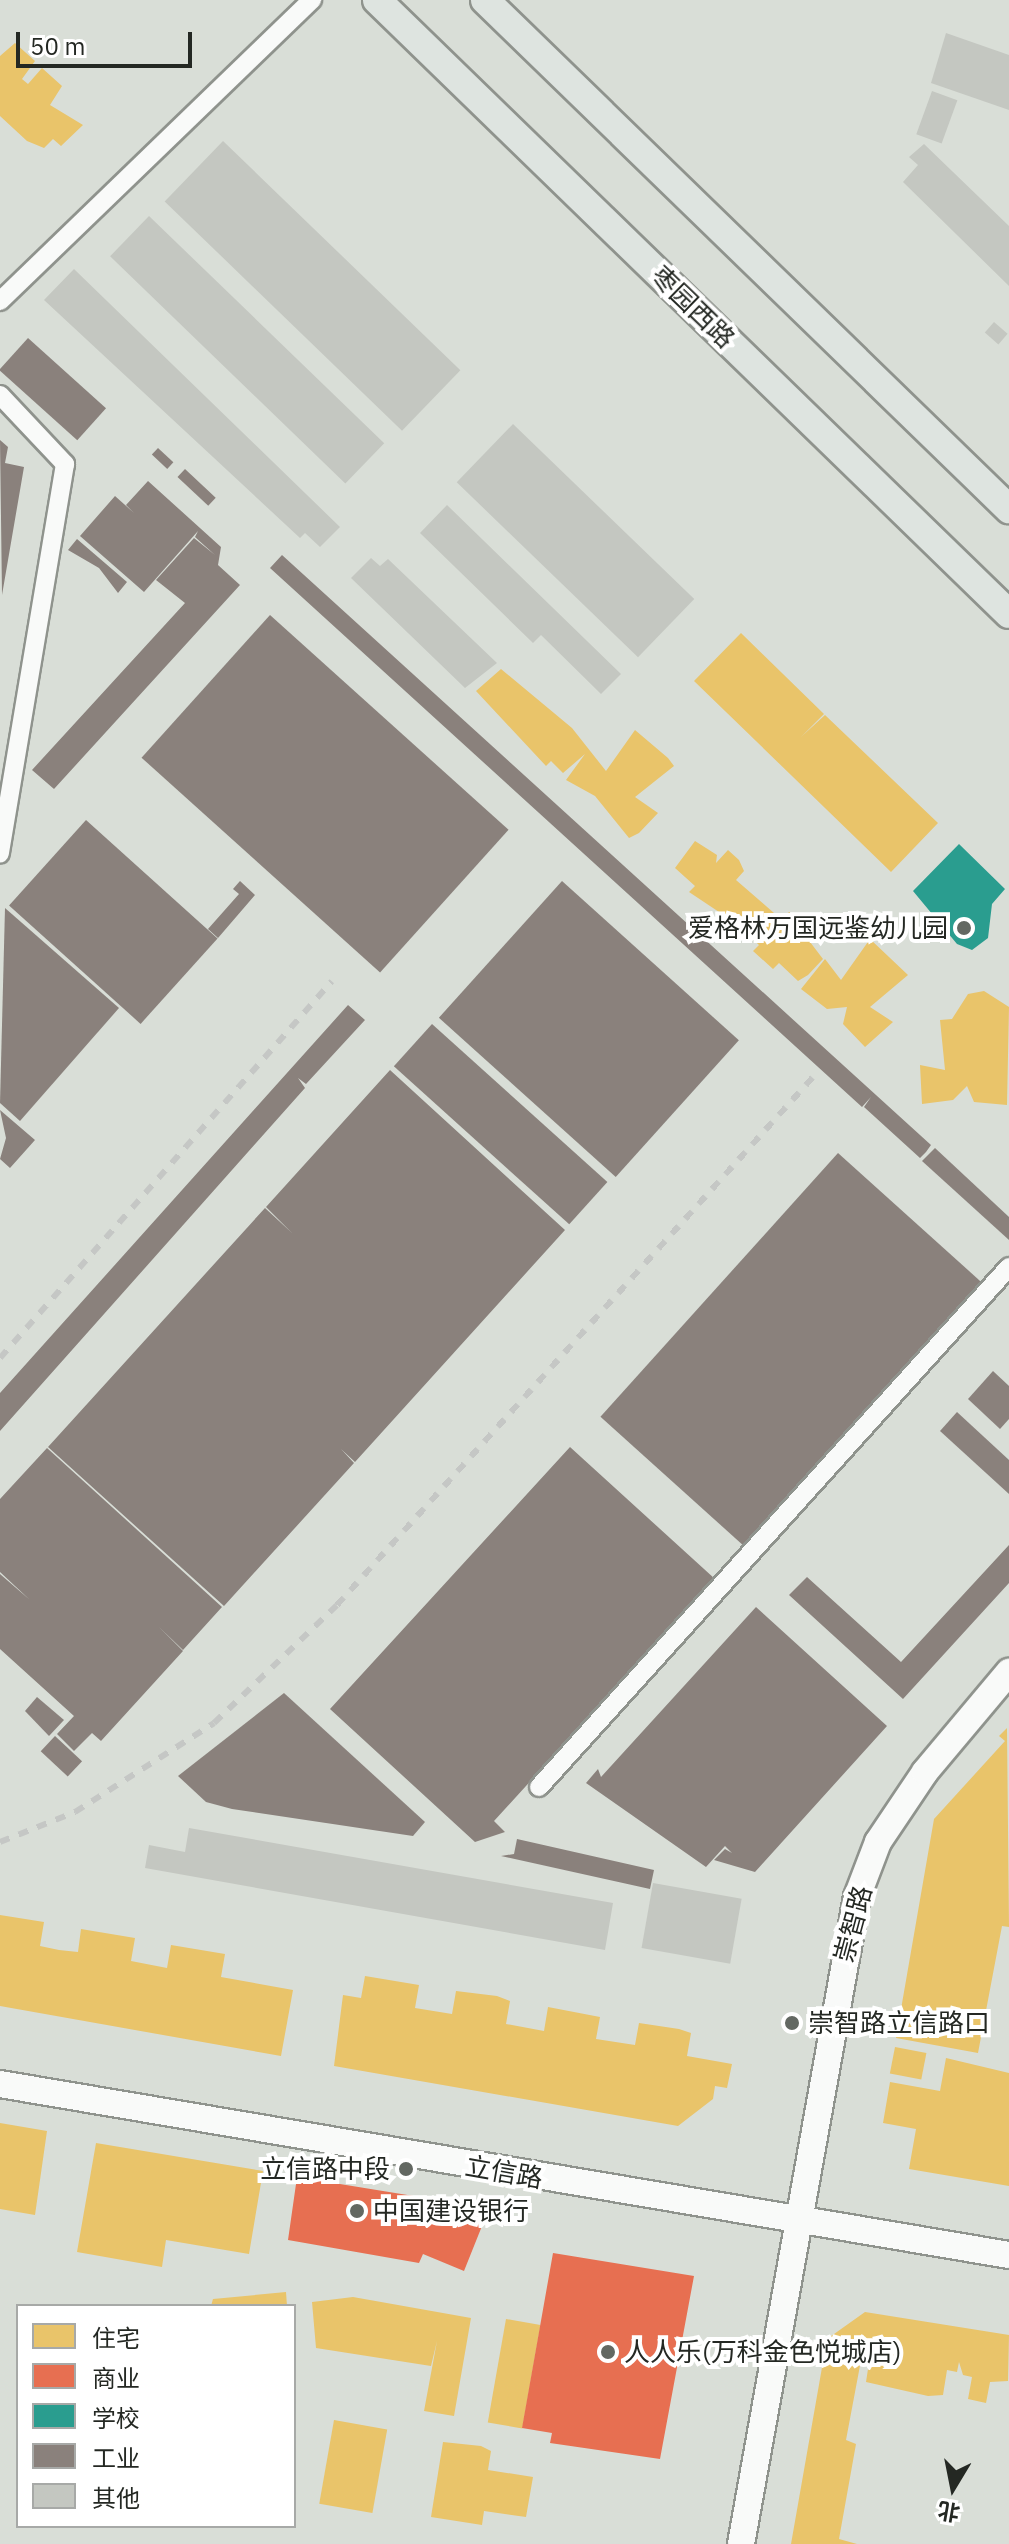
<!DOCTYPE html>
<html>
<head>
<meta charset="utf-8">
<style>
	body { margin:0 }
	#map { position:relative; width:1009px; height:2544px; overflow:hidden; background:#d9ded7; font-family:"IBM Plex Sans","Noto Sans SC",sans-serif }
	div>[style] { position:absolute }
	.homes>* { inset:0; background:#e9c46a; transform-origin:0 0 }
	.shops>* { inset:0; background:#e76f51 }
	.schools>* { inset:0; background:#2a9d8f }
	.industry>* { inset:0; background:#8a817c; transform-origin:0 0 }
	.building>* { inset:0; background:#c4c7c1; transform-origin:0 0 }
	.roads { filter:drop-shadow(2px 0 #8f938d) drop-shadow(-2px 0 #8f938d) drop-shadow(0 2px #8f938d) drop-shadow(0 -2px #8f938d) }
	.street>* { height:18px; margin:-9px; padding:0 9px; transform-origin:9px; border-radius:9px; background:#f9faf9 }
	.secondary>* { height:26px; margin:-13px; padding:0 13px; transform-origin:13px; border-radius:13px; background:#f9faf9 }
	.primary>* { height:28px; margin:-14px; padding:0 14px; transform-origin:14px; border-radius:14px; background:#dee4e0 }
	.rail>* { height:6px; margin-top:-3px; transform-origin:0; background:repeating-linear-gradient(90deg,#c5c7c5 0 10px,transparent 0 20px) }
	.dots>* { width:22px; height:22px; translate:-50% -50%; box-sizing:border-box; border:4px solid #fff; border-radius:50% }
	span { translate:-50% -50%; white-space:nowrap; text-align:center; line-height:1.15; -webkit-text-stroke:8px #fff; paint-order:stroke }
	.street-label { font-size:26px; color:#242823 }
	.poi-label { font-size:26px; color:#242823 }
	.right { translate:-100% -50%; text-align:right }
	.left { translate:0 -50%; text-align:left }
	.legend { position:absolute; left:16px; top:2304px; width:280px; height:224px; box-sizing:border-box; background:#fff; border:2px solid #a7a9a7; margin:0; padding:10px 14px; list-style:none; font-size:24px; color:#242823 }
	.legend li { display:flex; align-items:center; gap:16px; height:40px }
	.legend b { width:40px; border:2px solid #a7a9a7 }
	.north { position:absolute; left:913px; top:2448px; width:80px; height:80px; -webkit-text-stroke:6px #fff; paint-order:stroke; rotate:190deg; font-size:22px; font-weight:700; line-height:32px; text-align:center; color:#242823 }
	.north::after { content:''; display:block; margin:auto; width:28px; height:36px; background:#242823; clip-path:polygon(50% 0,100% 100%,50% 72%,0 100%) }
	.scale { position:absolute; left:16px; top:32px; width:176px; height:36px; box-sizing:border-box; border:4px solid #242823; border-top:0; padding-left:10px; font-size:24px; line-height:28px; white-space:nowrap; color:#242823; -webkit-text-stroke:6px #fff; paint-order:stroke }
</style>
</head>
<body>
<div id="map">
	<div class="homes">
		<i style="clip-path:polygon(15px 43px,35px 61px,22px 79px,28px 84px,42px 68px,62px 86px,50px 105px,83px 125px,61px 146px,53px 139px,44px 148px,27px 141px,0 116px,0 56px)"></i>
		<i style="clip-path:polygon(741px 633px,824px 714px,801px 737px,825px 715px,938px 823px,891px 872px,694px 681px)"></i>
		<i style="clip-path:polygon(501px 669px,572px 728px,606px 771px,635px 730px,668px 758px,674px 766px,635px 797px,658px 813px,639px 833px,629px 838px,595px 796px,566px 780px,585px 754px,563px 773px,551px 761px,546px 766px,476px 691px)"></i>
		<i style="clip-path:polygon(695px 841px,717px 855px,716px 863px,728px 850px,739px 860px,744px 871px,736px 880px,782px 920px,789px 912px,812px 926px,800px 939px,807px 938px,823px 959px,808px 975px,798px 981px,779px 963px,773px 969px,753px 951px,759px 945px,739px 926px,741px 915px,734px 922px,689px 892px,695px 886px,675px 868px)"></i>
		<i style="clip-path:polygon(870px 939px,908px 975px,870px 1007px,893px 1022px,865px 1047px,843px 1024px,847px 1007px,827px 1009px,801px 989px,825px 959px,841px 980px)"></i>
		<i style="clip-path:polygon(984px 991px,1009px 1007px,1007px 1105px,974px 1102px,967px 1086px,953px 1100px,922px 1104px,920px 1065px,945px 1070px,940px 1020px,952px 1019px,968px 994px)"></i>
		<i style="clip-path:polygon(1007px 1728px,1009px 1927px,1002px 1926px,978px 2053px,896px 2038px,934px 1819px,1005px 1741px,999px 1736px)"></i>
		<i style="clip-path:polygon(0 1915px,44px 1922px,40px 1946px,59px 1950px,78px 1952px,81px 1929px,135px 1938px,131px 1961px,167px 1968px,171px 1945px,225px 1954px,221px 1977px,293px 1990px,281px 2056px,0 2006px)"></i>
		<i style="clip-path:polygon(365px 1976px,419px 1985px,415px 2008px,452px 2014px,456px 1991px,497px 1996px,510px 2001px,506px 2024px,544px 2031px,548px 2007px,600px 2017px,596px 2039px,635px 2045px,639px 2023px,679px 2029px,691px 2033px,687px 2056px,732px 2064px,727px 2088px,715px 2086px,713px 2099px,678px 2126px,334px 2066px,343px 1995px,361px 1998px)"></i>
		<i style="left:895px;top:2047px;width:32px;height:27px;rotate:11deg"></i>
		<i style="clip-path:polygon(946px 2058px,1009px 2073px,1009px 2186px,909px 2169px,916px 2129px,883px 2123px,890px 2082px,940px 2091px)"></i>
		<i style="clip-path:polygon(0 2123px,47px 2131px,35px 2215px,0 2209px)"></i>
		<i style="clip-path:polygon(96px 2143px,263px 2171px,249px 2254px,166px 2240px,162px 2267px,77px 2252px)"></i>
		<i style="clip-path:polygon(286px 2292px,287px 2306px,211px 2306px,213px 2299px)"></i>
		<i style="clip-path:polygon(353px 2297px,471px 2318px,454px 2416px,424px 2411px,437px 2341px,431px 2366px,316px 2348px,312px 2302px)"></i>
		<i style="clip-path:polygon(865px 2312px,1009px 2335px,1008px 2381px,990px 2382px,986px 2403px,968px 2399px,972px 2377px,963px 2375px,959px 2362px,957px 2372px,947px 2370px,943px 2395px,928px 2396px,866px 2382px,870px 2356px,862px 2355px,846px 2440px,856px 2444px,839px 2539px,857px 2544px,791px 2544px,827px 2339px)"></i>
		<i style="left:506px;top:2319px;width:35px;height:105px;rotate:10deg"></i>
		<i style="left:334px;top:2420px;width:54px;height:85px;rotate:10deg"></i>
		<i style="clip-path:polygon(443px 2442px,481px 2446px,491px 2451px,488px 2470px,533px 2477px,526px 2517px,484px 2511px,482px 2525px,431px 2517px)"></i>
	</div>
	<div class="shops">
		<i style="clip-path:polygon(297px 2177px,432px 2199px,484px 2221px,464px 2271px,423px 2254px,419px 2263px,288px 2240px)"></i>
		<i style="clip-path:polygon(553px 2253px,694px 2276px,660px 2459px,550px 2443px,552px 2433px,522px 2428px)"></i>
	</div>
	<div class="schools">
		<i style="clip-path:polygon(959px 844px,1005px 889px,992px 904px,988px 938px,972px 950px,957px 944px,913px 891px)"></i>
	</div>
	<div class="industry">
		<i style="left:28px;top:338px;width:105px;height:43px;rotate:42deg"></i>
		<i style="clip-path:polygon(0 440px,8px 447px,5px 463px,24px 467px,2px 595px)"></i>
		<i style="left:158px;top:448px;width:21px;height:9px;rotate:43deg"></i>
		<i style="left:185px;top:469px;width:42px;height:11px;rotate:43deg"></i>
		<i style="clip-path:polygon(148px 481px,221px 547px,218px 565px,240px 585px,54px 789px,32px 770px,185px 603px,156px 580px,194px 538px,215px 555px,195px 537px,198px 531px,144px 592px,80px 536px,115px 496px,134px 513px,126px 505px)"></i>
		<i style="clip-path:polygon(77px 539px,127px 582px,118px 593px,99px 568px,68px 550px)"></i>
		<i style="clip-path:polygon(282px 555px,931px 1145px,926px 1152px,920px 1158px,864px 1107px,871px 1097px,862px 1107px,270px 568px)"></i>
		<i style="left:270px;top:615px;width:321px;height:192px;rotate:42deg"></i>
		<i style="left:86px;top:820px;width:177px;height:115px;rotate:42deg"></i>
		<i style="clip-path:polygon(240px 881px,255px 895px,218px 938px,208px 929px,239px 894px,233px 889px)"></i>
		<i style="left:562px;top:881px;width:238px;height:184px;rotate:42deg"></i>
		<i style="clip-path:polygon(5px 908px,119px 1008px,20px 1121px,0 1103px)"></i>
		<i style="clip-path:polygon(348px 1005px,365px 1020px,306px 1084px,298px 1078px,305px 1088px,0 1431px,0 1393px)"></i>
		<i style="left:432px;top:1024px;width:236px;height:57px;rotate:42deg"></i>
		<i style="clip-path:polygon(390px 1070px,565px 1230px,355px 1462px,341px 1449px,354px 1463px,224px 1606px,48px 1447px,265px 1208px,292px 1233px,266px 1207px)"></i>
		<i style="clip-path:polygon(0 1110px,35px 1140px,10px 1168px,0 1159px,6px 1138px)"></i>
		<i style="clip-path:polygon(935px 1148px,1009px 1217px,1009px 1240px,922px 1161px)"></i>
		<i style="left:838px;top:1153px;width:196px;height:355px;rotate:42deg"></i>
		<i style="clip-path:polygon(993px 1371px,1009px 1386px,1009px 1419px,1000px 1429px,968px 1399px)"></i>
		<i style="clip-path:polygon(957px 1412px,1009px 1460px,1009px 1494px,940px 1431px)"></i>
		<i style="clip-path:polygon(570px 1447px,715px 1579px,494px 1821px,505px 1832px,475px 1842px,330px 1709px)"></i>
		<i style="clip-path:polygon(47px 1448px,222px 1607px,183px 1650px,159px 1627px,183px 1651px,101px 1741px,92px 1733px,74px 1751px,57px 1734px,74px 1716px,0 1649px,0 1574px,30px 1600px,0 1572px,0 1499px)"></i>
		<i style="clip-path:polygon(1009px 1545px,1009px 1583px,903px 1699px,789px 1595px,807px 1577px,901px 1662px)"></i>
		<i style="clip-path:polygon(756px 1607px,887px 1726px,755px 1872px,714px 1860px,725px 1849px,732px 1853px,725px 1846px,706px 1867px,586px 1783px,598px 1769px,601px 1777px)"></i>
		<i style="clip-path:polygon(284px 1693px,425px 1822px,413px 1836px,232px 1809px,206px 1802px,178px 1776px)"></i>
		<i style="clip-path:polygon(37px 1697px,64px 1720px,49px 1736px,25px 1711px)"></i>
		<i style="left:55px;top:1736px;width:37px;height:21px;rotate:43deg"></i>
		<i style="clip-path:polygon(517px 1839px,654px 1870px,650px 1889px,501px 1856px,514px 1854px)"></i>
	</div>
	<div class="building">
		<i style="clip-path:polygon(946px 33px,1009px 55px,1009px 110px,931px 83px)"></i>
		<i style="left:932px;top:91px;width:27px;height:46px;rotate:20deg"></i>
		<i style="left:223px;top:141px;width:330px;height:84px;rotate:44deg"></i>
		<i style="clip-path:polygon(924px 144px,1009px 226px,1009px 286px,903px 182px,918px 165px,909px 157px)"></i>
		<i style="left:149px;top:216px;width:327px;height:56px;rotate:44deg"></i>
		<i style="clip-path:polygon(74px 269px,340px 527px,320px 547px,305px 533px,300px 538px,44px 300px)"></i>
		<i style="left:994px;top:322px;width:18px;height:14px;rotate:41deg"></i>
		<i style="left:513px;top:424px;width:252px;height:81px;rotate:44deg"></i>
		<i style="clip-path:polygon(447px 505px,621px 674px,601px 694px,541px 635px,533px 643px,420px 533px)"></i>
		<i style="clip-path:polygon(371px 558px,380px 566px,388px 559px,497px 663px,465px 688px,351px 578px)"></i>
		<i style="clip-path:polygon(189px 1828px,613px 1903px,605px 1950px,145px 1868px,149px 1845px,185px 1852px)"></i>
		<i style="left:653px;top:1883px;width:90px;height:66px;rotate:10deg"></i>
	</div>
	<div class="roads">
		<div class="street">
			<i style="left:0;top:301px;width:434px;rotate:-44deg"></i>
			<i style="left:0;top:395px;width:95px;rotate:46.7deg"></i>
			<i style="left:65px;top:464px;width:395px;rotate:99.5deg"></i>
			<i style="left:539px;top:1787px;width:701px;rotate:-47.89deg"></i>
		</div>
		<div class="secondary">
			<i style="left:0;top:2084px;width:1023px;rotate:9.62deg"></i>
			<i style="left:741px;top:2544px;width:657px;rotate:-79.84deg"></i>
			<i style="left:857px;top:1897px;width:59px;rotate:-69.1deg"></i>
			<i style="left:878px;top:1842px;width:84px;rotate:-56.1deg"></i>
			<i style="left:925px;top:1772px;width:131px;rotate:-50deg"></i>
		</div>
		<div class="primary">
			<i style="left:377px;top:0;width:881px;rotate:44.17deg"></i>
			<i style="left:485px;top:0;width:731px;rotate:44.17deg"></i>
		</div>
	</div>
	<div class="rail">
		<i style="left:0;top:1358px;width:502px;rotate:-48.63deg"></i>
		<i style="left:0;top:1842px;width:81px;rotate:-21.8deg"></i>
		<i style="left:75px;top:1812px;width:165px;rotate:-32.6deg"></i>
		<i style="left:214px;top:1723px;width:170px;rotate:-43.8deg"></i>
		<i style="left:337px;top:1605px;width:711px;rotate:-47.96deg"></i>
	</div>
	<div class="dots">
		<i style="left:964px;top:928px;background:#636862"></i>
		<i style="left:792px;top:2023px;background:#636862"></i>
		<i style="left:406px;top:2169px;background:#636862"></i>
		<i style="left:357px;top:2211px;background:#636862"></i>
		<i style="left:608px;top:2352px;background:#636862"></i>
	</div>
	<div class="street-label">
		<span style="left:693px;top:307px;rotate:44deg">枣园西路</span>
		<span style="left:853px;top:1924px;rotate:-75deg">崇智路</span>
		<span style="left:504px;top:2172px;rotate:10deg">立信路</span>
	</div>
	<div class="poi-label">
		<span class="right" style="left:948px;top:928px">爱格林万国远鉴幼儿园</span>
		<span class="left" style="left:808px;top:2023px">崇智路立信路口</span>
		<span class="right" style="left:390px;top:2169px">立信路中段</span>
		<span class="left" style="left:373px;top:2211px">中国建设银行</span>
		<span class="left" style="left:624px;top:2352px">人人乐(万科金色悦城店)</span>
	</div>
	<ul class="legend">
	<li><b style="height:22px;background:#e9c46a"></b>住宅</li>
	<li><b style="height:22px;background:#e76f51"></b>商业</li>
	<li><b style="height:22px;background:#2a9d8f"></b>学校</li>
	<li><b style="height:22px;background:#8a817c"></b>工业</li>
	<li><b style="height:22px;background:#c4c7c1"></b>其他</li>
	</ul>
	<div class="north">北</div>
	<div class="scale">50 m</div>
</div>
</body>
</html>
